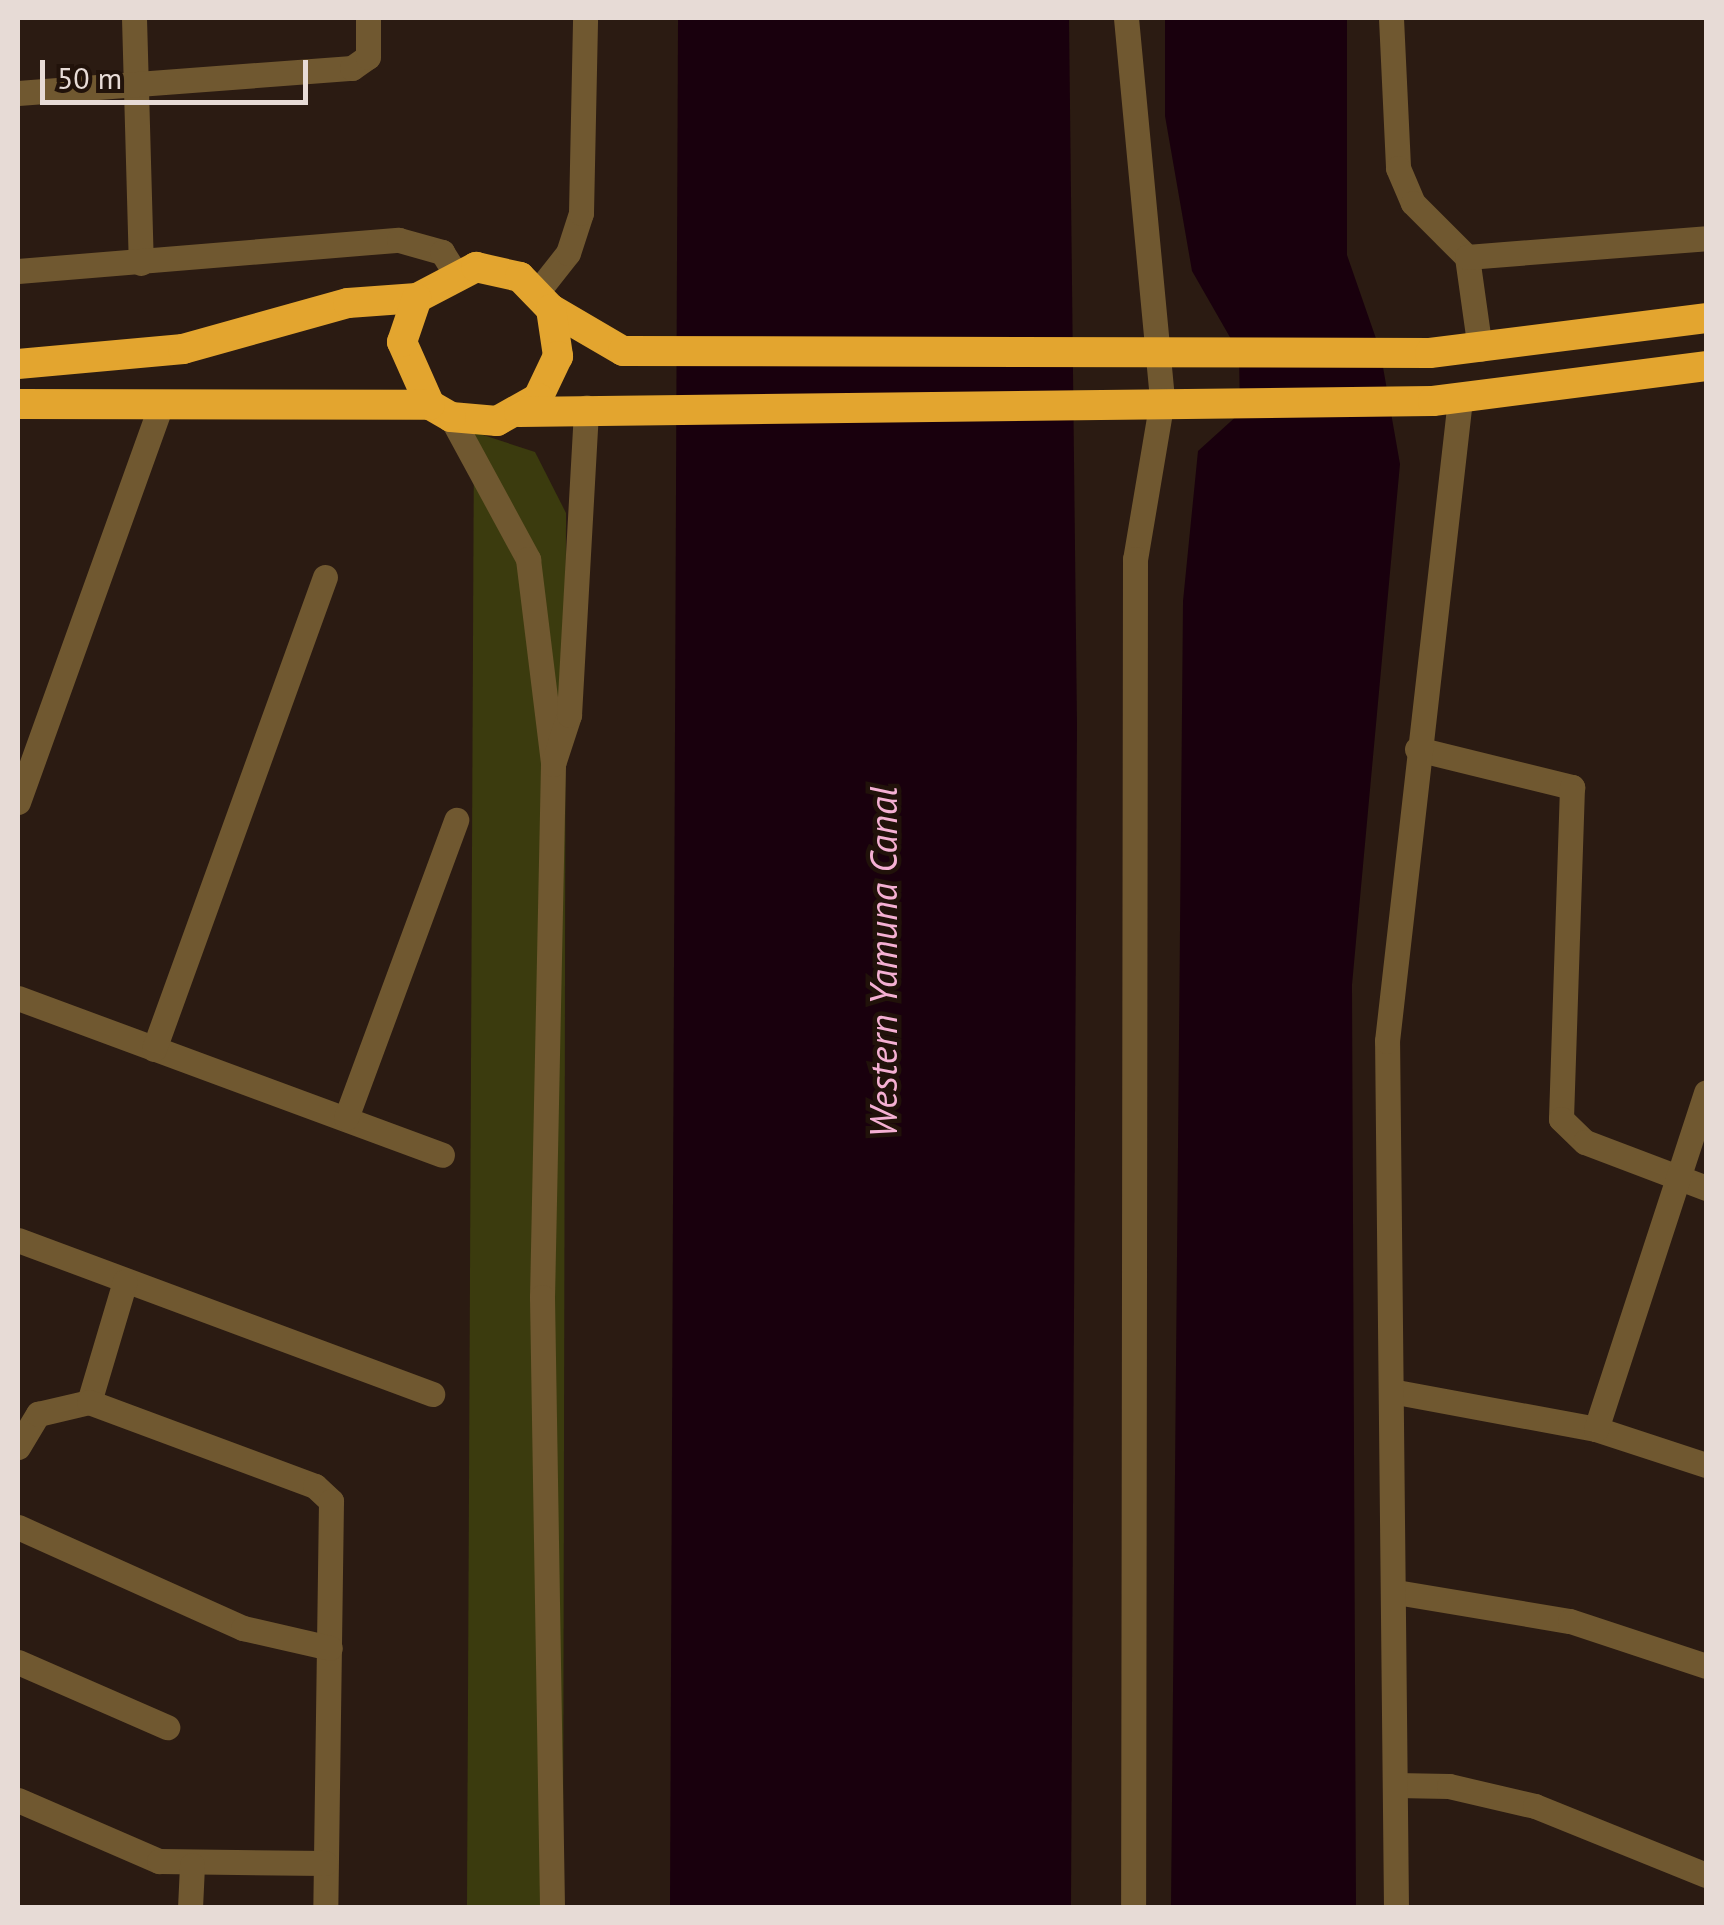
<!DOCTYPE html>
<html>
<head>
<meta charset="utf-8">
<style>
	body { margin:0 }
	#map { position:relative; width:1724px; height:1925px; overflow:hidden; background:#2b1b12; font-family:"PT Sans",sans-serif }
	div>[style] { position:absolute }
	.green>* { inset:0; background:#3b3b0e }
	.water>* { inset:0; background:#19000d }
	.minor>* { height:25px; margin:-12.5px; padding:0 12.5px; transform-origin:12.5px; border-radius:12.5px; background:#705830 }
	.highway>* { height:30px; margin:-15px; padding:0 15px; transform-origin:15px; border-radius:15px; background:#e3a52f }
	span { translate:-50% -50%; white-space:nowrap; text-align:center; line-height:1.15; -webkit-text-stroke:9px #21120a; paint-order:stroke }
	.water-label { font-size:38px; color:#f5b0d3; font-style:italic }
	.frame { position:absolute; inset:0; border:20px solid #e7dbd6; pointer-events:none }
	.scale { position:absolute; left:40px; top:60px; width:268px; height:45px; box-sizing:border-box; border:5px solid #e7dbd6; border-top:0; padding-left:12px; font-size:30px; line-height:35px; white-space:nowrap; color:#e7dbd6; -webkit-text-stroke:8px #21120a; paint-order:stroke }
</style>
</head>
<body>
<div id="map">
	<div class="green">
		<i style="clip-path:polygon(474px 432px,535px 452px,566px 513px,563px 1907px,467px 1908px)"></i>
	</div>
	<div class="water">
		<i style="clip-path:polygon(678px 18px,1069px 18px,1077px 724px,1071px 1907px,670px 1908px)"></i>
		<i style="clip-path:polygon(1165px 18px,1347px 18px,1347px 255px,1380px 350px,1400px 464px,1352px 985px,1356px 1907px,1171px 1907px,1183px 601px,1198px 451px,1240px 413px,1239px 353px,1192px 271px,1165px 116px)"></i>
	</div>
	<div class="minor">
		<i style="left:134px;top:18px;width:245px;rotate:88.4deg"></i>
		<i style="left:1126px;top:18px;width:384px;rotate:84.6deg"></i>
		<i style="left:1162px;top:400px;width:161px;rotate:99.6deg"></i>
		<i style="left:1135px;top:559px;width:1349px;rotate:90.08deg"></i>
		<i style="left:1391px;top:18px;width:150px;rotate:87.3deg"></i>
		<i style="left:1398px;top:168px;width:38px;rotate:67deg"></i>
		<i style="left:1413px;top:203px;width:76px;rotate:45deg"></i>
		<i style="left:1467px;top:257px;width:93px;rotate:82deg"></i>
		<i style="left:18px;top:93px;width:335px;rotate:-4.3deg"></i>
		<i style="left:352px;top:68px;width:19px;rotate:-35deg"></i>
		<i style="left:368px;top:57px;width:39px;rotate:-90deg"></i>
		<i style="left:1467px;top:257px;width:240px;rotate:-4.5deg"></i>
		<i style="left:18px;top:271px;width:382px;rotate:-4.7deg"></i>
		<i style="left:399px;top:240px;width:45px;rotate:15.6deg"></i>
		<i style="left:442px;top:252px;width:22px;rotate:58deg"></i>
		<i style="left:538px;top:291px;width:48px;rotate:-51.7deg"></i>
		<i style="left:568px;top:253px;width:42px;rotate:-72deg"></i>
		<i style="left:581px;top:213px;width:195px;rotate:-88.8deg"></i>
		<i style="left:451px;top:417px;width:162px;rotate:61.5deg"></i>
		<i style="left:528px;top:559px;width:207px;rotate:83deg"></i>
		<i style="left:553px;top:764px;width:533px;rotate:91.18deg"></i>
		<i style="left:542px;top:1297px;width:611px;rotate:89.06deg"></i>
		<i style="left:1417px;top:749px;width:160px;rotate:13.8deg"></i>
		<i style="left:1572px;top:787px;width:332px;rotate:91.9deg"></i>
		<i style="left:1561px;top:1119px;width:33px;rotate:44deg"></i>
		<i style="left:1585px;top:1142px;width:129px;rotate:20.8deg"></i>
		<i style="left:553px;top:764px;width:52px;rotate:-71.9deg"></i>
		<i style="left:569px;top:715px;width:308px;rotate:-86.8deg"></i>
		<i style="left:18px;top:802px;width:424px;rotate:-70.2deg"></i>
		<i style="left:18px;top:998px;width:452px;rotate:20.3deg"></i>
		<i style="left:154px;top:1049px;width:502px;rotate:-70.09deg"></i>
		<i style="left:346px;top:1118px;width:318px;rotate:-69.7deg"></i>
		<i style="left:18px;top:1240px;width:442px;rotate:20.4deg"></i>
		<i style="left:1391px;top:1391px;width:208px;rotate:10.5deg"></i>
		<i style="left:1596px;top:1429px;width:116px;rotate:18.1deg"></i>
		<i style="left:89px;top:1402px;width:126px;rotate:-73.4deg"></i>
		<i style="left:1596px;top:1429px;width:354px;rotate:-71.9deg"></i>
		<i style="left:18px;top:1447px;width:39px;rotate:-59deg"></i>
		<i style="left:38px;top:1414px;width:52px;rotate:-13.2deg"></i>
		<i style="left:89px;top:1402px;width:241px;rotate:20.4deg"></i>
		<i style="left:315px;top:1486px;width:22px;rotate:43deg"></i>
		<i style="left:331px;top:1501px;width:407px;rotate:90.8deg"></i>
		<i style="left:18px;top:1527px;width:247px;rotate:24.2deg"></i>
		<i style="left:243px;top:1628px;width:89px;rotate:12.9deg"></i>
		<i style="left:1396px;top:1592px;width:176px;rotate:9.5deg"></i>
		<i style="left:1570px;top:1621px;width:143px;rotate:18.3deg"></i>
		<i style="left:18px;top:1662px;width:163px;rotate:23.6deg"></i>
		<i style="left:1396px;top:1785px;width:53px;rotate:1.1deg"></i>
		<i style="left:1449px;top:1786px;width:88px;rotate:13.1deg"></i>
		<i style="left:1535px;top:1806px;width:184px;rotate:22deg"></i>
		<i style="left:18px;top:1800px;width:154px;rotate:23.4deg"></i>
		<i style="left:159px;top:1861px;width:166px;rotate:0.7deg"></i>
		<i style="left:190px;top:1908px;width:43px;rotate:-87.3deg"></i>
		<i style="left:1396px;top:1908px;width:867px;rotate:-90.59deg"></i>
		<i style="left:1387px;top:1041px;width:646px;rotate:-83.51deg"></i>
	</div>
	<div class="highway">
		<i style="left:551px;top:309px;width:83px;rotate:30.3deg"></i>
		<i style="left:623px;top:351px;width:807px;rotate:0.14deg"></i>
		<i style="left:1430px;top:353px;width:278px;rotate:-7.2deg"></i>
		<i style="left:18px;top:364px;width:166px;rotate:-5.2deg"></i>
		<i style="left:183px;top:349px;width:171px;rotate:-15.6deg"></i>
		<i style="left:348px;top:303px;width:69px;rotate:-4.1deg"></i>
		<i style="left:417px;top:298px;width:67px;rotate:-27.7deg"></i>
		<i style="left:476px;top:267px;width:45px;rotate:12.8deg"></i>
		<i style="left:520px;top:277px;width:45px;rotate:45.9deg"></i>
		<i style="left:551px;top:309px;width:48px;rotate:81.5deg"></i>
		<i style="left:558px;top:356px;width:47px;rotate:115.5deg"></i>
		<i style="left:538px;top:398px;width:47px;rotate:150.7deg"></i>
		<i style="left:497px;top:421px;width:46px;rotate:-175deg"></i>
		<i style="left:451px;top:417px;width:24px;rotate:-150deg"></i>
		<i style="left:430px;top:405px;width:69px;rotate:-114deg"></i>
		<i style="left:402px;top:342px;width:46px;rotate:-71.2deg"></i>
		<i style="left:18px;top:404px;width:412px;rotate:0.1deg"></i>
		<i style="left:519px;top:412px;width:914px;rotate:-0.69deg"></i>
		<i style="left:1433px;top:401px;width:275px;rotate:-7.3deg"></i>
	</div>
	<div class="water-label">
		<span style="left:883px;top:962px;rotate:-90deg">Western Yamuna Canal</span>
	</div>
	<div class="frame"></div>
	<div class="scale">50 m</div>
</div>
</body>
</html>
